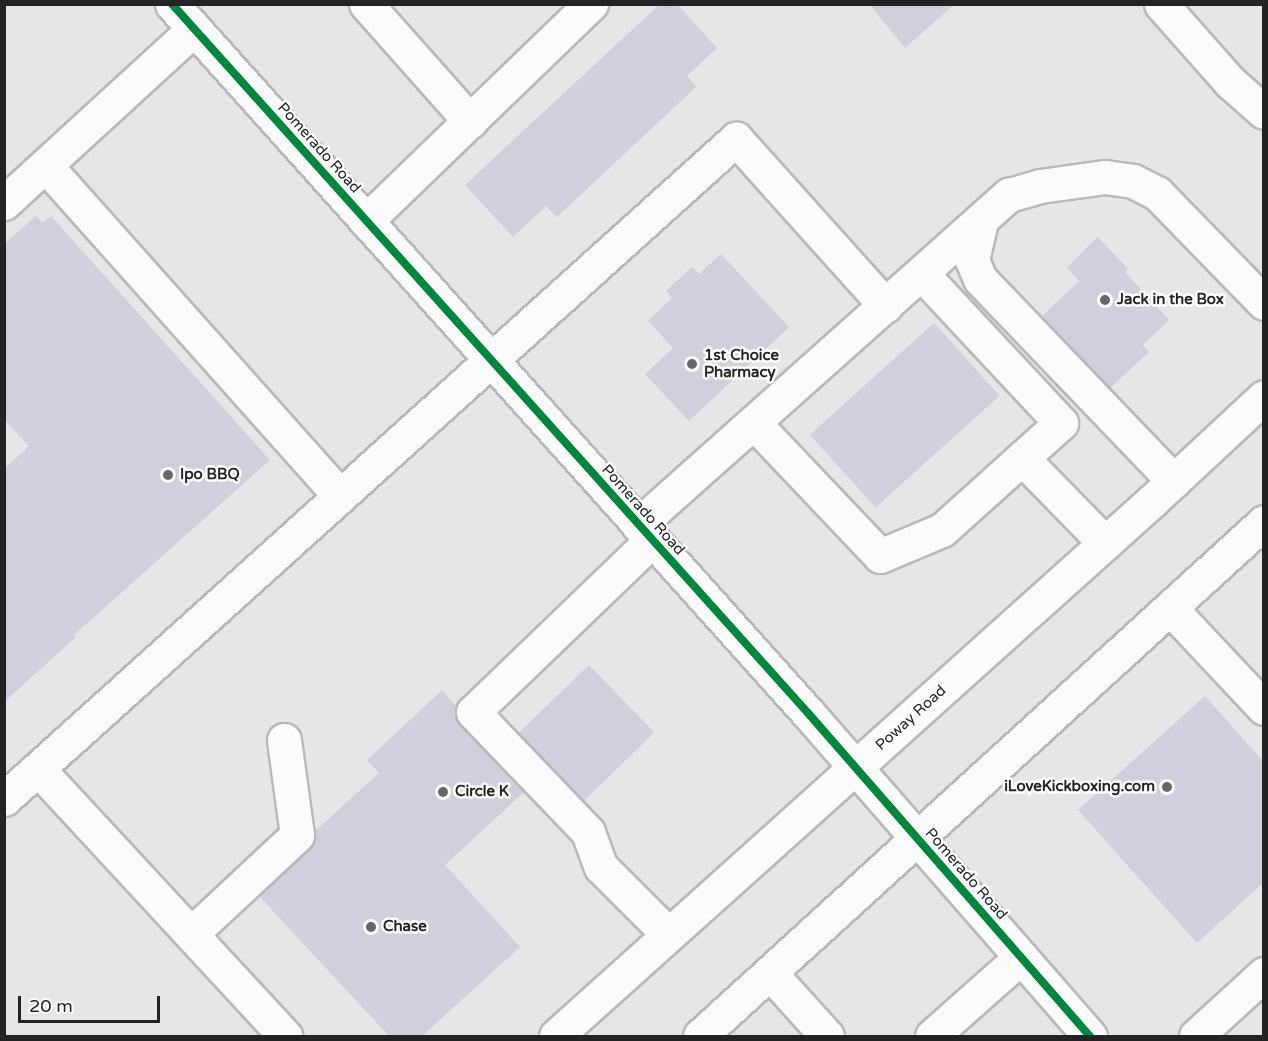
<!DOCTYPE html>
<html>
<head>
<meta charset="utf-8">
<style>
	body { margin:0 }
	#map { position:relative; width:1268px; height:1041px; overflow:hidden; background:#e6e6e9; font-family:"Varela Round",sans-serif }
	div>[style] { position:absolute }
	.building>* { inset:0; background:#d0cfdb; transform-origin:0 0 }
	.roads { filter:drop-shadow(2px 0 #b9b9bb) drop-shadow(-2px 0 #b9b9bb) drop-shadow(0 2px #b9b9bb) drop-shadow(0 -2px #b9b9bb) }
	.minor>* { height:33px; margin:-16.5px; padding:0 16.5px; transform-origin:16.5px; border-radius:16.5px; background:#fbfbfc }
	.major>* { height:33px; margin:-16.5px; padding:0 16.5px; transform-origin:16.5px; border-radius:16.5px; background:#fbfbfc }
	.cycleway>* { height:8px; margin:-4px; padding:0 4px; transform-origin:4px; border-radius:4px; background:#00873e }
	.dots>* { width:16px; height:16px; translate:-50% -50%; box-sizing:border-box; border:3px solid #fff; border-radius:50% }
	span { translate:-50% -50%; white-space:nowrap; text-align:center; line-height:1.15; -webkit-text-stroke:5px #fff; paint-order:stroke }
	.street-label { font-size:15px; color:#232325 }
	.poi-label { font-size:15px; color:#232325; font-weight:700 }
	.left { translate:0 -50%; text-align:left }
	.right { translate:-100% -50%; text-align:right }
	.frame { position:absolute; inset:0; border:6px solid #232325; pointer-events:none }
	.scale { position:absolute; left:18px; top:996px; width:142px; height:27px; box-sizing:border-box; border:3px solid #232325; border-top:0; padding-left:8px; font-size:18px; line-height:21px; white-space:nowrap; color:#232325; -webkit-text-stroke:4px #fff; paint-order:stroke }
</style>
</head>
<body>
<div id="map">
	<div class="building">
		<i style="clip-path:polygon(660px 4px,677px 4px,717px 48px,687px 76px,696px 87px,557px 217px,546px 206px,513px 237px,465px 185px)"></i>
		<i style="clip-path:polygon(869px 4px,955px 4px,905px 48px)"></i>
		<i style="clip-path:polygon(36px 216px,42px 223px,51px 216px,270px 460px,74px 635px,76px 637px,4px 702px,4px 469px,29px 446px,4px 419px,4px 244px)"></i>
		<i style="clip-path:polygon(1098px 237px,1127px 268px,1126px 273px,1169px 320px,1143px 345px,1149px 352px,1110px 388px,1042px 316px,1079px 281px,1067px 267px)"></i>
		<i style="clip-path:polygon(721px 254px,789px 327px,689px 421px,645px 374px,673px 348px,648px 321px,672px 298px,666px 291px,692px 267px,699px 274px)"></i>
		<i style="left:934px;top:323px;width:98px;height:167px;rotate:48deg"></i>
		<i style="left:589px;top:665px;width:94px;height:98px;rotate:46deg"></i>
		<i style="clip-path:polygon(442px 690px,456px 706px,455px 716px,459px 725px,524px 792px,445px 865px,520px 947px,422px 1036px,389px 1036px,259px 896px,310px 849px,315px 841px,315px 831px,379px 773px,367px 760px)"></i>
		<i style="clip-path:polygon(1205px 696px,1263px 761px,1263px 883px,1197px 943px,1078px 810px)"></i>
	</div>
	<div class="roads">
		<div class="minor">
			<i style="left:366px;top:4px;width:157px;rotate:48.4deg"></i>
			<i style="left:1161px;top:4px;width:104px;rotate:48.5deg"></i>
			<i style="left:1230px;top:82px;width:45px;rotate:41.4deg"></i>
			<i style="left:46px;top:166px;width:442px;rotate:48.3deg"></i>
			<i style="left:4px;top:203px;width:258px;rotate:-42.5deg"></i>
			<i style="left:366px;top:221px;width:313px;rotate:-44deg"></i>
			<i style="left:981px;top:221px;width:40px;rotate:103deg"></i>
			<i style="left:972px;top:260px;width:21px;rotate:67deg"></i>
			<i style="left:980px;top:279px;width:280px;rotate:46.2deg"></i>
			<i style="left:754px;top:423px;width:183px;rotate:46.5deg"></i>
			<i style="left:880px;top:556px;width:67px;rotate:-22.8deg"></i>
			<i style="left:942px;top:530px;width:160px;rotate:-42deg"></i>
			<i style="left:1061px;top:423px;width:204px;rotate:-133deg"></i>
			<i style="left:1022px;top:458px;width:119px;rotate:45.7deg"></i>
			<i style="left:638px;top:525px;width:497px;rotate:-41.7deg"></i>
			<i style="left:1009px;top:195px;width:32px;rotate:-16deg"></i>
			<i style="left:1040px;top:186px;width:66px;rotate:-7.9deg"></i>
			<i style="left:1105px;top:177px;width:28px;rotate:8deg"></i>
			<i style="left:1133px;top:181px;width:27px;rotate:27deg"></i>
			<i style="left:1157px;top:193px;width:153px;rotate:45.8deg"></i>
			<i style="left:652px;top:540px;width:248px;rotate:136.1deg"></i>
			<i style="left:473px;top:712px;width:166px;rotate:46.2deg"></i>
			<i style="left:588px;top:832px;width:37px;rotate:70deg"></i>
			<i style="left:601px;top:867px;width:95px;rotate:45deg"></i>
			<i style="left:1170px;top:608px;width:137px;rotate:46.8deg"></i>
			<i style="left:38px;top:769px;width:364px;rotate:47.2deg"></i>
			<i style="left:4px;top:799px;width:986px;rotate:-42.04deg"></i>
			<i style="left:736px;top:139px;width:224px;rotate:48.1deg"></i>
			<i style="left:191px;top:934px;width:145px;rotate:-43deg"></i>
			<i style="left:297px;top:835px;width:96px;rotate:-97.8deg"></i>
			<i style="left:770px;top:973px;width:85px;rotate:47.9deg"></i>
			<i style="left:932px;top:1036px;width:119px;rotate:-41.6deg"></i>
			<i style="left:1196px;top:1036px;width:92px;rotate:-42.4deg"></i>
		</div>
		<div class="major">
			<i style="left:172px;top:4px;width:952px;rotate:48.11deg"></i>
			<i style="left:808px;top:713px;width:429px;rotate:48.9deg"></i>
			<i style="left:556px;top:1036px;width:802px;rotate:-41.92deg"></i>
			<i style="left:1153px;top:500px;width:151px;rotate:-42.9deg"></i>
			<i style="left:700px;top:1036px;width:763px;rotate:-42.34deg"></i>
		</div>
	</div>
	<div class="cycleway">
		<i style="left:172px;top:4px;width:952px;rotate:48.11deg"></i>
		<i style="left:808px;top:713px;width:429px;rotate:48.9deg"></i>
	</div>
	<div class="dots">
		<i style="left:1105px;top:300px;background:#67676a"></i>
		<i style="left:692px;top:364px;background:#67676a"></i>
		<i style="left:168px;top:475px;background:#67676a"></i>
		<i style="left:1167px;top:787px;background:#67676a"></i>
		<i style="left:443px;top:792px;background:#67676a"></i>
		<i style="left:371px;top:927px;background:#67676a"></i>
	</div>
	<div class="street-label">
		<span style="left:319px;top:148px;rotate:48deg">Pomerado Road</span>
		<span style="left:643px;top:510px;rotate:48deg">Pomerado Road</span>
		<span style="left:911px;top:718px;rotate:-42deg">Poway Road</span>
		<span style="left:966px;top:874px;rotate:49deg">Pomerado Road</span>
	</div>
	<div class="poi-label">
		<span class="left" style="left:1117px;top:300px">Jack in the Box</span>
		<span class="left" style="left:704px;top:364px">1st Choice<br>Pharmacy</span>
		<span class="left" style="left:180px;top:475px">Ipo BBQ</span>
		<span class="right" style="left:1155px;top:787px">iLoveKickboxing.com</span>
		<span class="left" style="left:455px;top:792px">Circle K</span>
		<span class="left" style="left:383px;top:927px">Chase</span>
	</div>
	<div class="frame"></div>
	<div class="scale">20 m</div>
</div>
</body>
</html>
